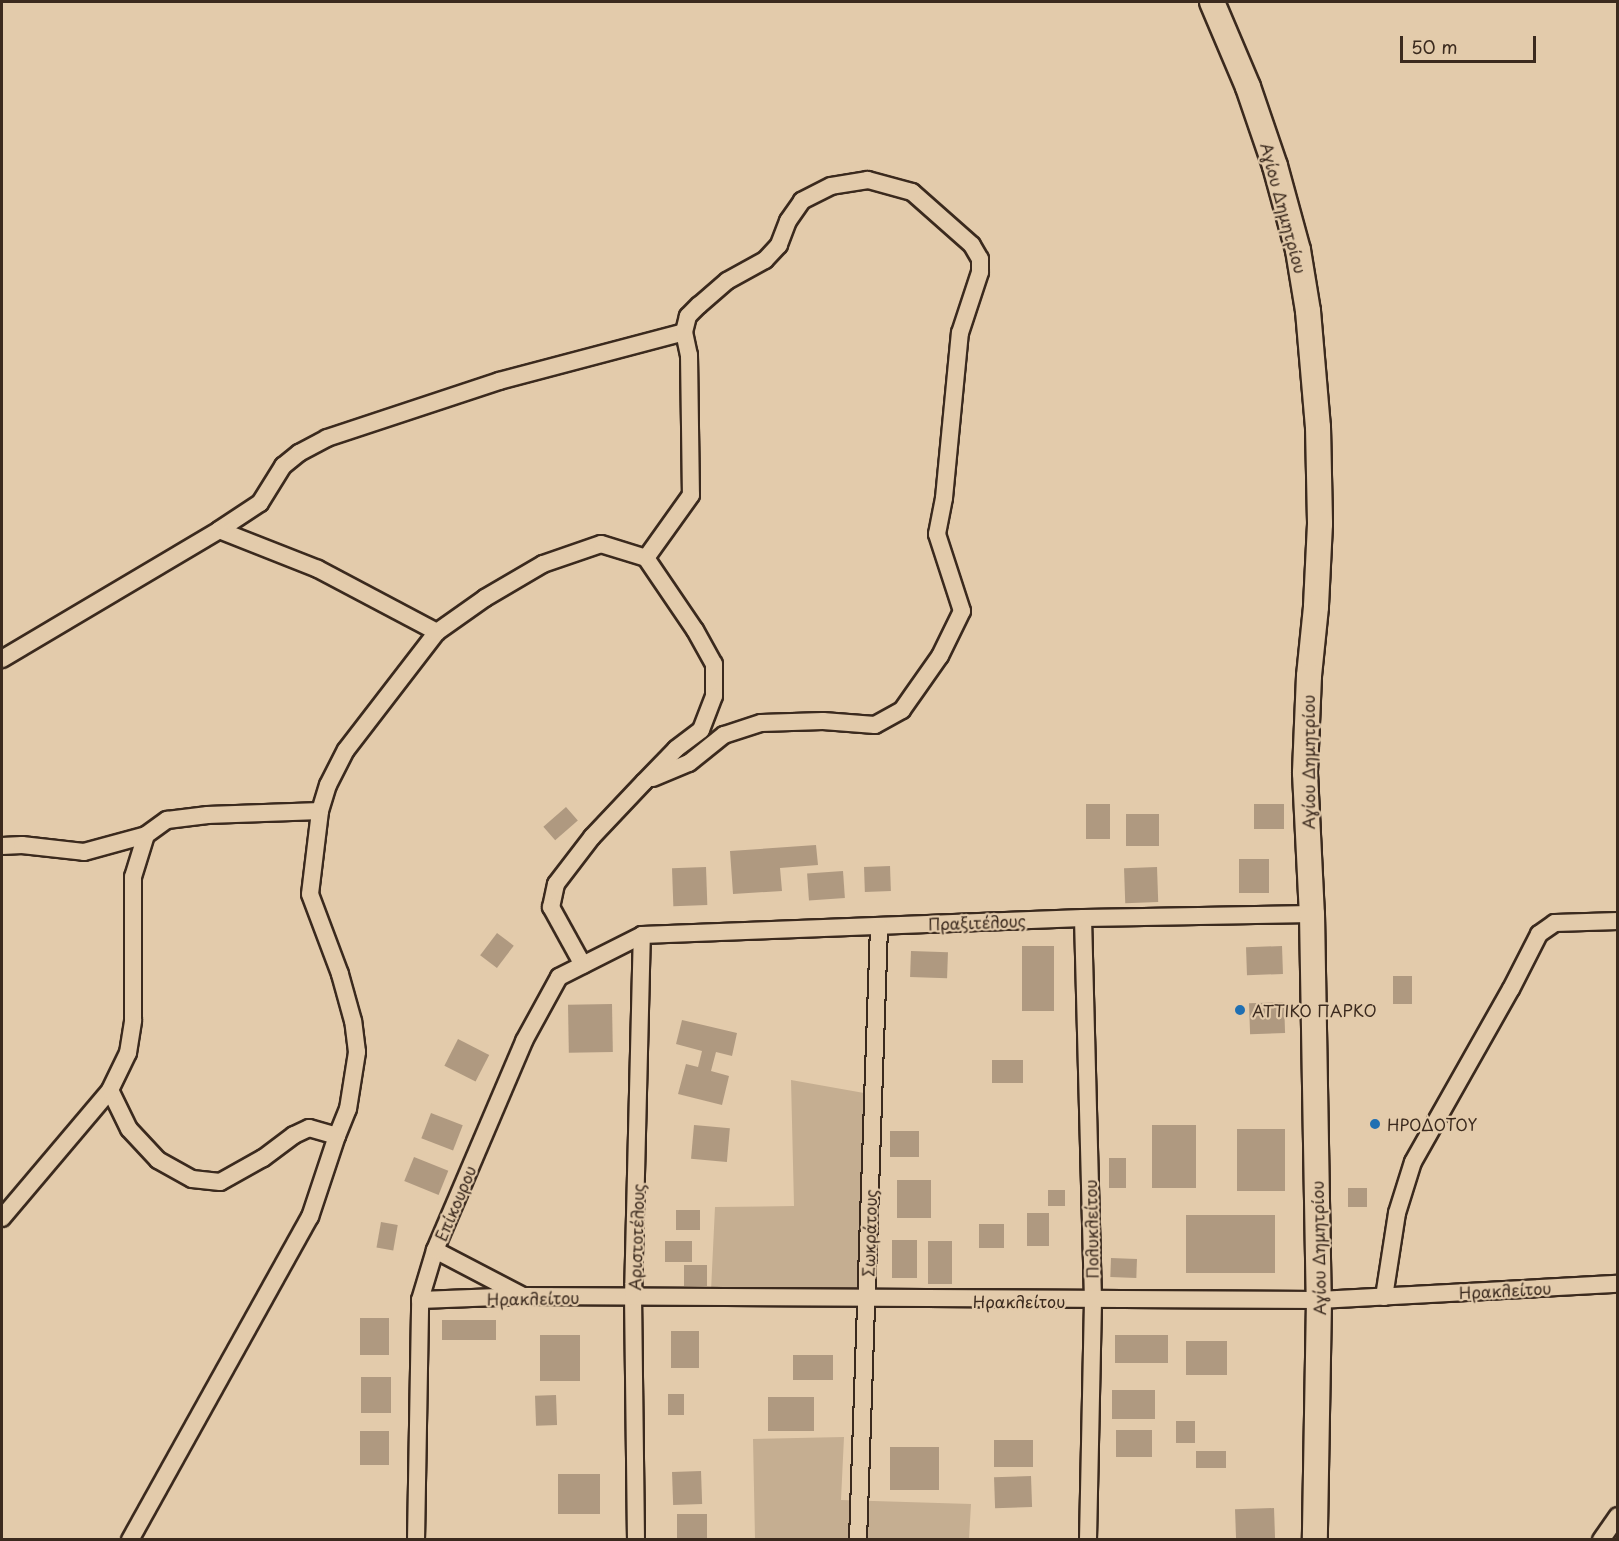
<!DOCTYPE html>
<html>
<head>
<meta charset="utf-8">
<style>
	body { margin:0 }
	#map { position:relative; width:1619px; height:1541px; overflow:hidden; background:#e3cbab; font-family:"Playpen Sans",sans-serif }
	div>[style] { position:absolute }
	.green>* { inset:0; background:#c5ae91 }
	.building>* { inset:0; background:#af9980; transform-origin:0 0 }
	.roads { filter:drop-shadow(2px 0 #3b2a1e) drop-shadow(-2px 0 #3b2a1e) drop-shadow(0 2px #3b2a1e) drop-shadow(0 -2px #3b2a1e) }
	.street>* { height:16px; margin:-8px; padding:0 8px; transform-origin:8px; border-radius:8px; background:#e3cbab }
	.secondary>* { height:24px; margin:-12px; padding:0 12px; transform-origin:12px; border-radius:12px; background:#e3cbab }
	.dots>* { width:16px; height:16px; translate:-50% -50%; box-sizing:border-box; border:3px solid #e3cbab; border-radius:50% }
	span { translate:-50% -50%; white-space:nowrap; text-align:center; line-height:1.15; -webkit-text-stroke:4.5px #e3cbab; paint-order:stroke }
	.street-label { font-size:16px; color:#3b2a1e }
	.poi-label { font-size:16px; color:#3b2a1e }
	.left { translate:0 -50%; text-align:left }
	.frame { position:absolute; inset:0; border:3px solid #3b2a1e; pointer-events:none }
	.scale { position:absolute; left:1400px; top:36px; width:136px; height:27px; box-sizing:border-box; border:3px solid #3b2a1e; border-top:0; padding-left:8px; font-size:18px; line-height:21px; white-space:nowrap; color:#3b2a1e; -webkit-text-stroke:4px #e3cbab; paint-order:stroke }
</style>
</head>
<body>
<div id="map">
	<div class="green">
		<i style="clip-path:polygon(791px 1080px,864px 1093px,858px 1304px,782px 1307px,782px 1289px,711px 1291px,715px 1207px,794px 1206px)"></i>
		<i style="clip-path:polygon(844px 1437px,841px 1500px,971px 1504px,969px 1539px,755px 1539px,753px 1439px)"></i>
	</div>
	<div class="building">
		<i style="left:1086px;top:804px;width:24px;height:35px"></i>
		<i style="left:1254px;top:804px;width:30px;height:25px"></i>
		<i style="left:566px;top:807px;width:18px;height:30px;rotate:49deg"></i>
		<i style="left:1126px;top:814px;width:33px;height:32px"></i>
		<i style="clip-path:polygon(816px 845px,818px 865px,780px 868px,782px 891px,733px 894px,730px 851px)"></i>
		<i style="left:1239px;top:859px;width:30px;height:34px"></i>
		<i style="left:890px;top:866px;width:25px;height:26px;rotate:88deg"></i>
		<i style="left:706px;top:867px;width:38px;height:34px;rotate:88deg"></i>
		<i style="left:1157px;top:867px;width:35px;height:33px;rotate:88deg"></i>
		<i style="left:843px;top:871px;width:27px;height:36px;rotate:86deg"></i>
		<i style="left:497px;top:933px;width:21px;height:28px;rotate:37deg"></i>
		<i style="left:1022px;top:946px;width:32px;height:65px"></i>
		<i style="left:1282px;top:946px;width:28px;height:36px;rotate:88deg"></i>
		<i style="left:911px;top:951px;width:37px;height:26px;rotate:2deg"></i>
		<i style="left:1412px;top:976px;width:28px;height:19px;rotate:90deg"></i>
		<i style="left:1284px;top:1002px;width:31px;height:35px;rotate:88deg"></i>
		<i style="left:612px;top:1004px;width:48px;height:44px;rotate:89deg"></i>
		<i style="clip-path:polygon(682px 1020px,737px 1033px,732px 1056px,716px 1052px,711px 1071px,729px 1076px,722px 1105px,678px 1094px,686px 1064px,698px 1067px,702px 1051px,676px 1044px)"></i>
		<i style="left:458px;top:1039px;width:35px;height:30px;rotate:27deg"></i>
		<i style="left:992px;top:1060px;width:31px;height:23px"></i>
		<i style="left:431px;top:1113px;width:34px;height:27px;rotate:21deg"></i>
		<i style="left:694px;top:1125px;width:36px;height:34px;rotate:5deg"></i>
		<i style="left:1152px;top:1125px;width:44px;height:63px"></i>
		<i style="left:1237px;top:1129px;width:48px;height:62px"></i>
		<i style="left:890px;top:1131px;width:29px;height:26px"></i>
		<i style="left:414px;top:1157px;width:37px;height:26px;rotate:22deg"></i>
		<i style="left:1109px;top:1158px;width:17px;height:30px"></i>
		<i style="left:897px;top:1180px;width:34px;height:38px"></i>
		<i style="left:1367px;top:1188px;width:19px;height:19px;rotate:90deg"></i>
		<i style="left:1065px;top:1190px;width:16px;height:17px;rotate:90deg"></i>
		<i style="left:676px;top:1210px;width:24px;height:20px"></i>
		<i style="left:1027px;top:1213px;width:22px;height:33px"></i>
		<i style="left:1186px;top:1215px;width:89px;height:58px"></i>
		<i style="left:381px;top:1222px;width:17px;height:26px;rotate:10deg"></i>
		<i style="left:979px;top:1224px;width:25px;height:24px"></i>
		<i style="left:892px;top:1240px;width:25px;height:38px"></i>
		<i style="left:665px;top:1241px;width:27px;height:21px"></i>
		<i style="left:928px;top:1241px;width:24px;height:43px"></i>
		<i style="left:1111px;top:1258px;width:26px;height:19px;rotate:2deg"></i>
		<i style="left:684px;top:1265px;width:23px;height:21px"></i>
		<i style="left:389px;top:1318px;width:37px;height:29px;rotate:90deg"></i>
		<i style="left:442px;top:1320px;width:54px;height:20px"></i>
		<i style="left:671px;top:1331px;width:28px;height:37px"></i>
		<i style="left:540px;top:1335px;width:40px;height:46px"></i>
		<i style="left:1115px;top:1335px;width:53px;height:28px"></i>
		<i style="left:1227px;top:1341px;width:34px;height:41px;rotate:90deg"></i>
		<i style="left:793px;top:1355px;width:40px;height:25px"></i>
		<i style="left:361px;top:1377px;width:30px;height:36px"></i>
		<i style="left:1155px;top:1390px;width:29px;height:43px;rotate:90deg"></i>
		<i style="left:668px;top:1394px;width:16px;height:21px"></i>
		<i style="left:556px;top:1395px;width:30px;height:21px;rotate:88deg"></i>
		<i style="left:768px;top:1397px;width:46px;height:34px"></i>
		<i style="left:1176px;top:1421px;width:19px;height:22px"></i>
		<i style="left:1116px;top:1430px;width:36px;height:27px"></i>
		<i style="left:360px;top:1431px;width:29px;height:34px"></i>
		<i style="left:994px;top:1440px;width:39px;height:27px"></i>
		<i style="left:939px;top:1447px;width:43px;height:49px;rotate:90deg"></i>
		<i style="left:1226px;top:1451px;width:17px;height:30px;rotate:90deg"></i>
		<i style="left:701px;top:1471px;width:33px;height:29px;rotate:88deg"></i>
		<i style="left:558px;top:1474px;width:42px;height:40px"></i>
		<i style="left:1031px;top:1476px;width:31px;height:37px;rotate:88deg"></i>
		<i style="left:1274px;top:1508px;width:32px;height:39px;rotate:88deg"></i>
		<i style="left:707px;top:1514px;width:26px;height:30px;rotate:90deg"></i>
	</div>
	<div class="roads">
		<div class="street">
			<i style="left:437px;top:632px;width:135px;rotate:-152.1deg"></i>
			<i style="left:318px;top:569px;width:106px;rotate:-158.5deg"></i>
			<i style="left:219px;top:530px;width:49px;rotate:-33.4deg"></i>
			<i style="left:260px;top:503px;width:44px;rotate:-58.1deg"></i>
			<i style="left:283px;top:466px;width:21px;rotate:-39deg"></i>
			<i style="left:299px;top:453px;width:32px;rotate:-28deg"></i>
			<i style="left:327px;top:438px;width:181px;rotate:-18.3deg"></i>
			<i style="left:499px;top:381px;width:191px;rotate:-14.8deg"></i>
			<i style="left:684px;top:332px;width:24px;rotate:78deg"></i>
			<i style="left:689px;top:355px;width:140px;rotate:89.2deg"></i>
			<i style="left:691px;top:495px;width:77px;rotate:125.5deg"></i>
			<i style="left:2px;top:659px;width:252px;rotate:-30.7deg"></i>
			<i style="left:653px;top:778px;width:39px;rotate:-23deg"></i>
			<i style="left:689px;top:763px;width:45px;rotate:-38.7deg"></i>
			<i style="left:724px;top:735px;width:39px;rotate:-18deg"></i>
			<i style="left:761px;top:723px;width:62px;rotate:-1.8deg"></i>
			<i style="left:823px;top:721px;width:52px;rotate:4.4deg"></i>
			<i style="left:875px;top:725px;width:31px;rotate:-29deg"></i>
			<i style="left:902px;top:710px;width:66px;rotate:-54.9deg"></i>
			<i style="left:940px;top:656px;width:50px;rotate:-63.9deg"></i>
			<i style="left:962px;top:611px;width:81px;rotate:-108deg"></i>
			<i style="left:937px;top:534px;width:37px;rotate:-79deg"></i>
			<i style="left:944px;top:498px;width:166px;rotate:-84.5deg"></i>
			<i style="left:960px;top:333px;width:64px;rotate:-71.8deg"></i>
			<i style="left:980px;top:272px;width:13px;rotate:-90deg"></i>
			<i style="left:980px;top:259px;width:16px;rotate:-120deg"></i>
			<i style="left:972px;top:245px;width:80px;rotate:-138.5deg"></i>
			<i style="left:912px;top:192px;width:46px;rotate:-164.7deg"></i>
			<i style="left:868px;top:180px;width:37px;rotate:171deg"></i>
			<i style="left:831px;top:186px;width:33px;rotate:153deg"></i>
			<i style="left:802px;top:201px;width:24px;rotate:125deg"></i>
			<i style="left:788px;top:221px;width:26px;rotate:111deg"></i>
			<i style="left:779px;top:245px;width:21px;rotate:133deg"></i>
			<i style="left:765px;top:260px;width:43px;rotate:151.1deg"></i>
			<i style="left:727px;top:281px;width:37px;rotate:139deg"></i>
			<i style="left:699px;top:305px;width:16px;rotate:135deg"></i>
			<i style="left:688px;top:316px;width:16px;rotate:104deg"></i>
			<i style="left:2px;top:846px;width:20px;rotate:-3deg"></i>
			<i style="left:22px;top:845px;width:62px;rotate:6.4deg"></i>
			<i style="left:84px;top:852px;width:64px;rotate:-15.3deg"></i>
			<i style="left:1083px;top:918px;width:383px;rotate:88.5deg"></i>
			<i style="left:1093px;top:1301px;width:239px;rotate:91.2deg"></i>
			<i style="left:337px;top:1136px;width:29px;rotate:-68deg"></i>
			<i style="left:348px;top:1109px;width:58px;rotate:-81deg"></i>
			<i style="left:357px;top:1052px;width:31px;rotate:-97deg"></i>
			<i style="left:353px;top:1021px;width:49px;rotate:-105.5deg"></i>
			<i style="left:340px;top:974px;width:85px;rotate:-110.6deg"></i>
			<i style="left:310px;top:894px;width:84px;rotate:-83.1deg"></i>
			<i style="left:320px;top:811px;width:27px;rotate:-73deg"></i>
			<i style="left:328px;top:785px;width:39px;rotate:-63deg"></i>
			<i style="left:346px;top:750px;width:149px;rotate:-52.4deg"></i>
			<i style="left:437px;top:632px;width:59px;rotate:-35.3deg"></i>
			<i style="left:485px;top:598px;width:67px;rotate:-30.4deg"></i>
			<i style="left:543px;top:564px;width:61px;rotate:-19deg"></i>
			<i style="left:601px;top:544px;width:47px;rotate:17.3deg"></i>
			<i style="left:646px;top:558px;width:87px;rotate:55.8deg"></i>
			<i style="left:695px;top:630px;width:39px;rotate:61deg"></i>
			<i style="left:714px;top:664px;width:32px;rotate:90deg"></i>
			<i style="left:714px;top:696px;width:36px;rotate:111deg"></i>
			<i style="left:701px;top:730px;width:31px;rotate:143deg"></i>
			<i style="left:676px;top:749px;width:46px;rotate:134.1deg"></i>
			<i style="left:644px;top:782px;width:76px;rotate:133.4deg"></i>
			<i style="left:592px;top:837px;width:59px;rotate:127.5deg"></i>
			<i style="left:556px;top:884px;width:24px;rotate:102deg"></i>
			<i style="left:551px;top:907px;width:66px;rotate:61.1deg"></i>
			<i style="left:2px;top:1218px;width:167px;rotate:-49.8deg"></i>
			<i style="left:435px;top:1250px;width:99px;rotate:27.6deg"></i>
			<i style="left:1384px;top:1297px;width:85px;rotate:-81.2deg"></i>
			<i style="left:1397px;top:1213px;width:53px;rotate:-72.6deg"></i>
			<i style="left:1413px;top:1162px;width:199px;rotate:-60.5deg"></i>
			<i style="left:1511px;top:989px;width:62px;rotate:-63deg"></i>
			<i style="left:1539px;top:934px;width:19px;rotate:-35deg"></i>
			<i style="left:1555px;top:923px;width:63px;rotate:-1.8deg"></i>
			<i style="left:420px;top:1300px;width:104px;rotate:-2.2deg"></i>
			<i style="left:524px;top:1296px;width:795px;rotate:0.29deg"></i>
			<i style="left:1319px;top:1300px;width:299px;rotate:-3.1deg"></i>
			<i style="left:130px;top:1540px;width:370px;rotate:-60.9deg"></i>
			<i style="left:310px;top:1217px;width:85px;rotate:-71.6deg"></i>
			<i style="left:337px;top:1136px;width:29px;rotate:-164deg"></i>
			<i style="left:309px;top:1128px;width:17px;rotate:155deg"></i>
			<i style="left:294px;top:1135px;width:39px;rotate:143deg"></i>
			<i style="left:263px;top:1158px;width:49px;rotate:150.8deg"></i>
			<i style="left:220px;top:1182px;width:28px;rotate:-174deg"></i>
			<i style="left:192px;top:1179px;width:39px;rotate:-151deg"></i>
			<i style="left:158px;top:1160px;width:42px;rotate:-133.1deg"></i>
			<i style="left:129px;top:1129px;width:43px;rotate:-116deg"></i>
			<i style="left:110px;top:1090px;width:41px;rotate:-64.1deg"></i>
			<i style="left:128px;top:1053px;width:33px;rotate:-81deg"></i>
			<i style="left:133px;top:1020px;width:143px;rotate:-90deg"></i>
			<i style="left:133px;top:877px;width:44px;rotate:-72.8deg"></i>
			<i style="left:146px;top:835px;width:26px;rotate:-36deg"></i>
			<i style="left:167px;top:820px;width:41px;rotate:-7deg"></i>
			<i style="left:208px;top:815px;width:112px;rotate:-2deg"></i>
			<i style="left:416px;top:1540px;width:240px;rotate:-89deg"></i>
			<i style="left:420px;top:1300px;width:52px;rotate:-73.3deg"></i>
			<i style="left:435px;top:1250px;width:227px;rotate:-66.9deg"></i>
			<i style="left:524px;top:1041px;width:73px;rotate:-61.3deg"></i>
			<i style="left:559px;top:977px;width:93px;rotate:-26.8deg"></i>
			<i style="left:642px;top:935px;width:441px;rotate:-2.2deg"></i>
			<i style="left:1083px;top:918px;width:229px;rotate:-1deg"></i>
			<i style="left:636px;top:1540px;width:243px;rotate:-90.7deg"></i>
			<i style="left:633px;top:1297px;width:362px;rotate:-88.6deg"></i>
			<i style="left:858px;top:1540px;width:613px;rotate:-88.04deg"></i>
			<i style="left:1601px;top:1540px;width:29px;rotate:-55deg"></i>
		</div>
		<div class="secondary">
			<i style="left:1212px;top:2px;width:92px;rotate:67deg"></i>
			<i style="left:1248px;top:87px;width:83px;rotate:71.1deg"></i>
			<i style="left:1275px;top:166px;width:87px;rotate:74.7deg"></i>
			<i style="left:1298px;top:250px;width:62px;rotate:80.7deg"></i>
			<i style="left:1308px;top:311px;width:116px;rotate:85.1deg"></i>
			<i style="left:1318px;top:427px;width:97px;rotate:88.8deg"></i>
			<i style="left:1320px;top:524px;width:83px;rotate:92.8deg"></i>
			<i style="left:1316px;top:607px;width:69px;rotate:95.8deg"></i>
			<i style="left:1309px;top:676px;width:97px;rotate:92.4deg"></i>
			<i style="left:1305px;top:773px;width:141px;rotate:87.2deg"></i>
			<i style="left:1312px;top:914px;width:386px;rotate:89deg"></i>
			<i style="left:1319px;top:1300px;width:240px;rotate:91deg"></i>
		</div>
	</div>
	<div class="dots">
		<i style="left:1240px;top:1010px;background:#1f6fb2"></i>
		<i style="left:1375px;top:1124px;background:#1f6fb2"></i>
	</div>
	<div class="street-label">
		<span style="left:1284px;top:208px;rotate:75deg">Αγίου Δημητρίου</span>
		<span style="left:1308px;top:762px;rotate:-90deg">Αγίου Δημητρίου</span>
		<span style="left:977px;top:922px;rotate:-2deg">Πραξιτέλους</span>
		<span style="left:455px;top:1203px;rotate:-67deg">Επίκουρου</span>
		<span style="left:1091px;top:1229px;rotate:-91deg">Πολυκλείτου</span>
		<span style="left:869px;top:1233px;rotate:-88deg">Σωκράτους</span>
		<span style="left:636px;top:1237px;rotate:-88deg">Αριστοτέλους</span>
		<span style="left:1318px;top:1248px;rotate:-91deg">Αγίου Δημητρίου</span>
		<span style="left:1505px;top:1290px;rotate:-3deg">Ηρακλείτου</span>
		<span style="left:533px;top:1298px;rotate:-1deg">Ηρακλείτου</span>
		<span style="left:1019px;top:1301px">Ηρακλείτου</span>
	</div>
	<div class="poi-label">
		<span class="left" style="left:1252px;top:1010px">ΑΤΤΙΚΟ ΠΑΡΚΟ</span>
		<span class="left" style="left:1387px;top:1124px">ΗΡΟΔΟΤΟΥ</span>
	</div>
	<div class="frame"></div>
	<div class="scale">50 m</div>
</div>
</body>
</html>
